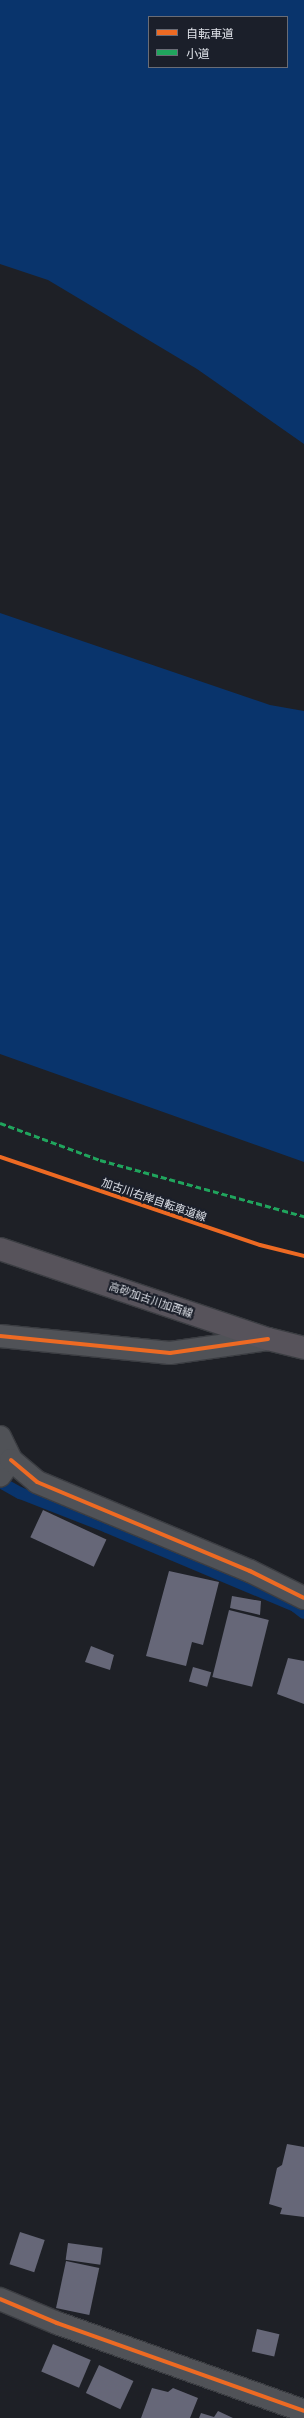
<!DOCTYPE html>
<html>
<head>
<meta charset="utf-8">
<style>
	body { margin:0 }
	#map { position:relative; width:304px; height:2418px; overflow:hidden; background:#1e2026; font-family:"PT Sans Narrow","Noto Sans JP",sans-serif }
	div>[style] { position:absolute }
	.water>* { inset:0; background:#09346c }
	.stream>* { height:12px; margin:-6px; padding:0 6px; transform-origin:6px; border-radius:6px; background:#09346c }
	.building>* { inset:0; background:#666778; transform-origin:0 0 }
	.roads { filter:drop-shadow(1px 0 #3b3d42) drop-shadow(-1px 0 #3b3d42) drop-shadow(0 1px #3b3d42) drop-shadow(0 -1px #3b3d42) }
	.minor>* { height:22px; margin:-11px; padding:0 11px; transform-origin:11px; border-radius:11px; background:#505257 }
	.major>* { height:22px; margin:-11px; padding:0 11px; transform-origin:11px; border-radius:11px; background:#57535b }
	.quiet>* { height:3px; margin-top:-1.5px; transform-origin:0; background:repeating-linear-gradient(90deg,#20a55d 0 6px,transparent 0 9px) }
	.cycleway>* { height:4px; margin:-2px; padding:0 2px; transform-origin:2px; border-radius:2px; background:#ed6a23 }
	span { translate:-50% -50%; white-space:nowrap; text-align:center; line-height:1.15; -webkit-text-stroke:4px #1b1f2a; paint-order:stroke }
	.street-label { font-size:11px; color:#dde0e7 }
	.legend { position:absolute; left:148px; top:16px; width:140px; height:52px; box-sizing:border-box; background:#1b1f2a; border:1px solid #696c76; margin:0; padding:5px 7px; list-style:none; font-size:12px; color:#dde0e7 }
	.legend li { display:flex; align-items:center; gap:8px; height:20px }
	.legend b { width:20px; border:1px solid #696c76 }
</style>
</head>
<body>
<div id="map">
	<div class="water">
		<i style="clip-path:polygon(evenodd,0 0,304px 0,304px 444px,197px 369px,48px 280px,0 264px,0 0,149px 17px,287px 17px,287px 67px,149px 67px,149px 17px)"></i>
		<i style="clip-path:polygon(0 613px,270px 705px,304px 711px,304px 1162px,0 1054px)"></i>
	</div>
	<div class="stream">
		<i style="left:0;top:1482px;width:23px;rotate:29deg"></i>
		<i style="left:20px;top:1493px;width:93px;rotate:21.3deg"></i>
		<i style="left:107px;top:1527px;width:204px;rotate:22.8deg"></i>
		<i style="left:295px;top:1606px;width:11px;rotate:38deg"></i>
	</div>
	<div class="building">
		<i style="left:43px;top:1510px;width:70px;height:30px;rotate:25deg"></i>
		<i style="clip-path:polygon(169px 1571px,219px 1582px,203px 1645px,192px 1642px,186px 1666px,146px 1656px)"></i>
		<i style="clip-path:polygon(232px 1596px,261px 1601px,260px 1615px,230px 1608px)"></i>
		<i style="left:229px;top:1610px;width:41px;height:69px;rotate:14deg"></i>
		<i style="clip-path:polygon(91px 1646px,114px 1655px,110px 1670px,85px 1662px)"></i>
		<i style="clip-path:polygon(288px 1658px,304px 1661px,304px 1704px,277px 1694px)"></i>
		<i style="left:193px;top:1667px;width:19px;height:15px;rotate:16deg"></i>
		<i style="clip-path:polygon(287px 2144px,304px 2147px,304px 2217px,280px 2214px,282px 2208px,269px 2204px,277px 2168px,282px 2165px)"></i>
		<i style="left:20px;top:2232px;width:26px;height:34px;rotate:18deg"></i>
		<i style="left:68px;top:2243px;width:35px;height:17px;rotate:8deg"></i>
		<i style="left:66px;top:2261px;width:34px;height:48px;rotate:12deg"></i>
		<i style="left:257px;top:2329px;width:23px;height:23px;rotate:13deg"></i>
		<i style="left:53px;top:2344px;width:41px;height:30px;rotate:23deg"></i>
		<i style="left:99px;top:2365px;width:38px;height:31px;rotate:25deg"></i>
		<i style="clip-path:polygon(152px 2388px,168px 2392px,173px 2388px,198px 2398px,190px 2418px,141px 2418px)"></i>
		<i style="clip-path:polygon(218px 2411px,233px 2418px,199px 2418px,201px 2413px,214px 2417px)"></i>
	</div>
	<div class="roads">
		<div class="minor">
			<i style="left:0;top:1336px;width:171px;rotate:5.7deg"></i>
			<i style="left:170px;top:1353px;width:99px;rotate:-8.1deg"></i>
			<i style="left:0;top:1437px;width:25px;rotate:64deg"></i>
			<i style="left:11px;top:1460px;width:19px;rotate:125deg"></i>
			<i style="left:11px;top:1460px;width:34px;rotate:40deg"></i>
			<i style="left:37px;top:1482px;width:231px;rotate:22.7deg"></i>
			<i style="left:250px;top:1571px;width:60px;rotate:26.6deg"></i>
			<i style="left:0;top:2299px;width:62px;rotate:22.8deg"></i>
			<i style="left:57px;top:2323px;width:262px;rotate:19.6deg"></i>
		</div>
		<div class="major">
			<i style="left:0;top:1249px;width:283px;rotate:18.6deg"></i>
			<i style="left:268px;top:1339px;width:37px;rotate:14deg"></i>
		</div>
	</div>
	<div class="quiet">
		<i style="left:0;top:1123px;width:107px;rotate:20.3deg"></i>
		<i style="left:100px;top:1160px;width:212px;rotate:15.4deg"></i>
	</div>
	<div class="cycleway">
		<i style="left:0;top:1157px;width:274px;rotate:18.7deg"></i>
		<i style="left:260px;top:1245px;width:45px;rotate:14deg"></i>
		<i style="left:0;top:1336px;width:171px;rotate:5.7deg"></i>
		<i style="left:170px;top:1353px;width:99px;rotate:-8.1deg"></i>
		<i style="left:11px;top:1460px;width:34px;rotate:40deg"></i>
		<i style="left:37px;top:1482px;width:231px;rotate:22.7deg"></i>
		<i style="left:250px;top:1571px;width:60px;rotate:26.6deg"></i>
		<i style="left:0;top:2299px;width:62px;rotate:22.8deg"></i>
		<i style="left:57px;top:2323px;width:262px;rotate:19.6deg"></i>
	</div>
	<div class="street-label">
		<span style="left:154px;top:1200px;rotate:19deg">加古川右岸自転車道線</span>
		<span style="left:151px;top:1300px;rotate:19deg">高砂加古川加西線</span>
	</div>
	<ul class="legend">
	<li><b style="height:5px;background:#ed6a23"></b>自転車道</li>
	<li><b style="height:5px;background:#20a55d"></b>小道</li>
	</ul>
</div>
</body>
</html>
